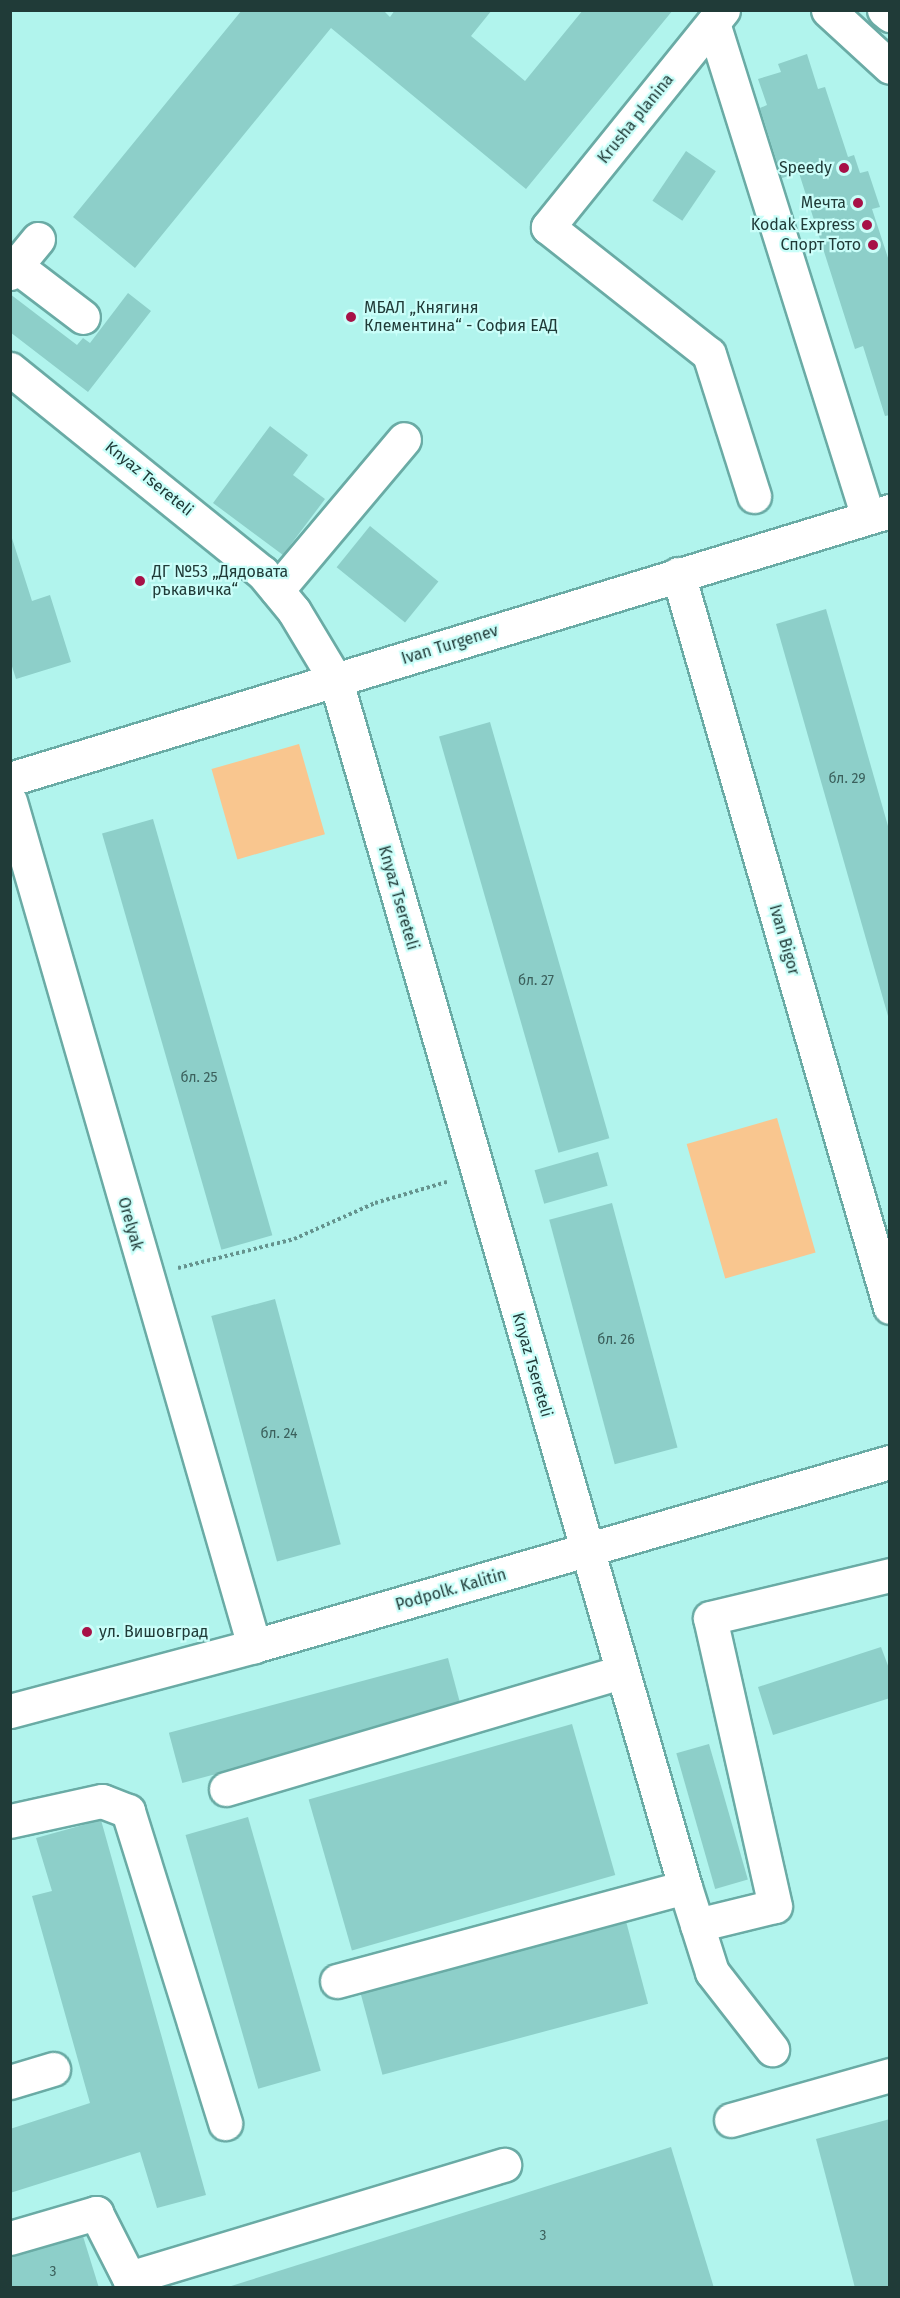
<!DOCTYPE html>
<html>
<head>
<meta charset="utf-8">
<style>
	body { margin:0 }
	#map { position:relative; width:900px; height:2298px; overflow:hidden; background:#b1f4ed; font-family:"Fira Sans",sans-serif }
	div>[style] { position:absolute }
	.green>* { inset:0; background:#f9c68f; transform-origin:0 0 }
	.building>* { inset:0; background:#8dcfc9; transform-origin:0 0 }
	.path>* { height:4px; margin-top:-2px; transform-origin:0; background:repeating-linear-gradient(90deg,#65938e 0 3px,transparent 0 6px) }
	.roads { filter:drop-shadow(2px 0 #6aaba5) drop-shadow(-2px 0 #6aaba5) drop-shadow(0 2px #6aaba5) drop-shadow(0 -2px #6aaba5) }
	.minor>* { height:33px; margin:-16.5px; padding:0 16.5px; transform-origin:16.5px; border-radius:16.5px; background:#fff }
	.dots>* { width:16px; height:16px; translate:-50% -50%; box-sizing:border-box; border:3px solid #cafef9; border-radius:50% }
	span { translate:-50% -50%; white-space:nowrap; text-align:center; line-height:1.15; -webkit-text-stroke:4.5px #cafef9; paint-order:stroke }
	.number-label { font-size:14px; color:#3b605c }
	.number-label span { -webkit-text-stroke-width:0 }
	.street-label { font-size:16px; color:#203b38 }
	.poi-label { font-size:16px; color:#203b38 }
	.right { translate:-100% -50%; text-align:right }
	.left { translate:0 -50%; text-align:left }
	.frame { position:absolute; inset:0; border:12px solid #203b38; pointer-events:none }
</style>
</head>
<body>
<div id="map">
	<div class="green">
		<i style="left:299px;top:744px;width:94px;height:91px;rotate:74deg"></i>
		<i style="left:777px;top:1118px;width:140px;height:94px;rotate:74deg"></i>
	</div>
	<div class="building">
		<i style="clip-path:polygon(242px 10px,383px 10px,390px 17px,395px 10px,492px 10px,471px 36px,525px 81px,583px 10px,673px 10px,526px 189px,331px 28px,135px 268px,73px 217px)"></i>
		<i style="clip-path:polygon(807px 54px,818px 89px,825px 87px,848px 157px,854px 155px,860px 173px,868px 171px,880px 207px,872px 209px,890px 264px,890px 415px,885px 416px,863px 346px,855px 349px,799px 173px,782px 178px,760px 108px,767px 105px,758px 79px,781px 72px,778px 64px)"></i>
		<i style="left:686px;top:151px;width:36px;height:60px;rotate:34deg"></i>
		<i style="clip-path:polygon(128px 293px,151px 311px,88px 392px,10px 332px,10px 294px,77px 345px,83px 338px,90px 343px)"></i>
		<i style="clip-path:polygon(270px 426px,308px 455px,293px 475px,325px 499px,283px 555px,213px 503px)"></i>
		<i style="left:370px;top:526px;width:88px;height:53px;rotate:39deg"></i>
		<i style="clip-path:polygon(10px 532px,32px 601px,50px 595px,71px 662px,16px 679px,10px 660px)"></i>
		<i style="clip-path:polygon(826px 609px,890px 833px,890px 1023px,776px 624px)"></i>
		<i style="left:490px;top:722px;width:433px;height:53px;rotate:74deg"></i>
		<i style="left:153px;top:819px;width:433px;height:53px;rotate:74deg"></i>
		<i style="left:598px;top:1152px;width:35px;height:66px;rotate:74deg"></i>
		<i style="left:612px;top:1203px;width:253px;height:65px;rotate:75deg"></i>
		<i style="left:275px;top:1299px;width:254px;height:66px;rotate:75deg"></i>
		<i style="clip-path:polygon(881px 1647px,890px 1671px,890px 1698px,773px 1735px,758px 1687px)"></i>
		<i style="left:448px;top:1658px;width:52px;height:289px;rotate:75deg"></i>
		<i style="left:572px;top:1724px;width:157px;height:274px;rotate:74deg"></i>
		<i style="left:709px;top:1744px;width:141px;height:34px;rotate:74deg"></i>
		<i style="left:248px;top:1817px;width:264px;height:65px;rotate:74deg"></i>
		<i style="clip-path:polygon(101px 1820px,206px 2195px,157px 2208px,140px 2152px,10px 2193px,10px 2129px,90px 2103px,32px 1896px,52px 1891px,36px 1838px)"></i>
		<i style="left:623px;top:1910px;width:97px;height:275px;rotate:75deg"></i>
		<i style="clip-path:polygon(890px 2119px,890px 2288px,855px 2288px,816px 2139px)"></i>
		<i style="clip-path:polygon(671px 2147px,714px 2288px,228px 2288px,228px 2287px)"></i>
		<i style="clip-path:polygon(82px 2233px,99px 2288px,10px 2288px,10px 2256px)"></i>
	</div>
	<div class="path">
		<i style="left:178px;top:1268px;width:120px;rotate:-14deg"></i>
		<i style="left:294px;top:1239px;width:89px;rotate:-24deg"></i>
		<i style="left:375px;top:1203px;width:75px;rotate:-16.3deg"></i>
	</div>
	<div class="roads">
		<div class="minor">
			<i style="left:723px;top:10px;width:279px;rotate:128.9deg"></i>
			<i style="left:548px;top:227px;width:205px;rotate:38.3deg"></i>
			<i style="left:709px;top:354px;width:149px;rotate:72.4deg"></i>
			<i style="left:828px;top:10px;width:84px;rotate:42.6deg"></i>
			<i style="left:884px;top:10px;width:8px;rotate:40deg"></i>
			<i style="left:713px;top:23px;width:518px;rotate:72.58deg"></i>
			<i style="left:16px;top:266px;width:84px;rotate:37.3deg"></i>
			<i style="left:10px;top:273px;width:44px;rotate:-50.5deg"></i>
			<i style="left:10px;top:369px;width:324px;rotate:38.9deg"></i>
			<i style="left:262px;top:572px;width:50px;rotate:50.6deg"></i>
			<i style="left:294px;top:611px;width:82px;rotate:59deg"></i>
			<i style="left:336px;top:681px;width:1255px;rotate:73.86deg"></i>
			<i style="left:685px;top:1887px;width:89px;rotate:72.4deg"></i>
			<i style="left:712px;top:1972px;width:98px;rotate:52.1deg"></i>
			<i style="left:678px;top:574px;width:763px;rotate:73.87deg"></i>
			<i style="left:277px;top:590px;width:197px;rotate:-49.9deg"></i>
			<i style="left:10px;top:779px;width:920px;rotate:-16.94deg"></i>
			<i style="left:10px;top:801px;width:880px;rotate:73.89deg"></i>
			<i style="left:10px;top:1711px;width:253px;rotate:-14.9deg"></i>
			<i style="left:254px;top:1646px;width:662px;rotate:-16.14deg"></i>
			<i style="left:226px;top:1789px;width:413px;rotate:-16.5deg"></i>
			<i style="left:10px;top:1821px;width:94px;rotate:-12.3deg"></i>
			<i style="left:102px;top:1801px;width:28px;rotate:21deg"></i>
			<i style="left:128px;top:1811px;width:327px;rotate:72.7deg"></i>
			<i style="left:697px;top:1925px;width:80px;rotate:-13.7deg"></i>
			<i style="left:775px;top:1906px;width:295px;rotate:-102.7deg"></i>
			<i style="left:710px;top:1618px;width:185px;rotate:-13.4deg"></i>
			<i style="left:337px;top:1981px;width:360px;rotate:-15.1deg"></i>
			<i style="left:10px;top:2082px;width:45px;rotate:-16.8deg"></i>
			<i style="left:731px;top:2120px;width:165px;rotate:-15.8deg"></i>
			<i style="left:10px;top:2238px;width:90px;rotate:-16.2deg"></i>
			<i style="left:96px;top:2213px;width:73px;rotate:63.1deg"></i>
			<i style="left:129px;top:2278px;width:392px;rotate:-16.8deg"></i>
		</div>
	</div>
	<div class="dots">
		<i style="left:844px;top:168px;background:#a71147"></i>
		<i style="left:858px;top:203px;background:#a71147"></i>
		<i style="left:867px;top:225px;background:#a71147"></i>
		<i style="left:873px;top:245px;background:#a71147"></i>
		<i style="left:351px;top:317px;background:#a71147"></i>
		<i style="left:140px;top:581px;background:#a71147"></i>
		<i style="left:87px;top:1632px;background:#a71147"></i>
	</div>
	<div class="number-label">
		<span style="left:847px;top:779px">бл. 29</span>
		<span style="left:536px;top:981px">бл. 27</span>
		<span style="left:199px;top:1078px">бл. 25</span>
		<span style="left:616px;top:1340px">бл. 26</span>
		<span style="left:279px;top:1434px">бл. 24</span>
		<span style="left:543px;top:2236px">3</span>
		<span style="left:53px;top:2272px">3</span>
	</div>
	<div class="street-label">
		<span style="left:636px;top:119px;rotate:-51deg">Krusha planina</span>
		<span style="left:149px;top:479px;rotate:39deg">Knyaz Tsereteli</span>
		<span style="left:450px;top:645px;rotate:-17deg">Ivan Turgenev</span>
		<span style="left:398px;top:898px;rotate:74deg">Knyaz Tsereteli</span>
		<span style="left:784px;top:940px;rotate:74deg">Ivan Bigor</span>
		<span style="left:130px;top:1224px;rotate:74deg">Orelyak</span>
		<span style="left:532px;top:1365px;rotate:74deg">Knyaz Tsereteli</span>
		<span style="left:451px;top:1590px;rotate:-16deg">Podpolk. Kalitin</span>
	</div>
	<div class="poi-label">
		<span class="right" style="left:832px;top:168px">Speedy</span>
		<span class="right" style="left:846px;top:203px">Мечта</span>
		<span class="right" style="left:855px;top:225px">Kodak Express</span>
		<span class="right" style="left:861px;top:245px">Спорт Тото</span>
		<span class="left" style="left:364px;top:317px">МБАЛ „Княгиня<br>Клементина“ - София ЕАД</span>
		<span class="left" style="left:152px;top:581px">ДГ №53 „Дядовата<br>ръкавичка“</span>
		<span class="left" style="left:99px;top:1632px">ул. Вишовград</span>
	</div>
	<div class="frame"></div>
</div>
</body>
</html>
